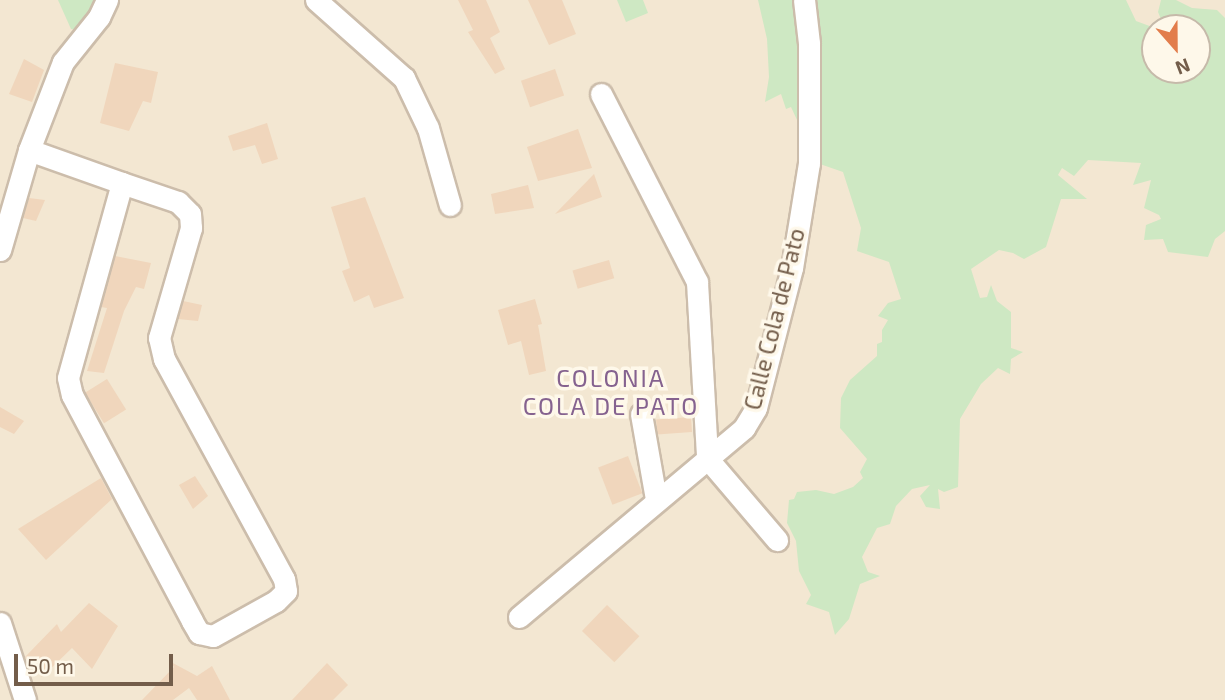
<!DOCTYPE html>
<html>
<head>
<meta charset="utf-8">
<style>
	body { margin:0 }
	#map { position:relative; width:1225px; height:700px; overflow:hidden; background:#fbf5e4; font-family:"Exo 2",sans-serif }
	div>[style] { position:absolute }
	.residential>* { inset:0; background:#f3e7d2 }
	.green>* { inset:0; background:#cee8c3 }
	.building>* { inset:0; background:#f0d6bc; transform-origin:0 0 }
	.roads { filter:drop-shadow(2px 0 #ccbdab) drop-shadow(-2px 0 #ccbdab) drop-shadow(0 2px #ccbdab) drop-shadow(0 -2px #ccbdab) }
	.minor>* { height:21px; margin:-10.5px; padding:0 10.5px; transform-origin:10.5px; border-radius:10.5px; background:#fff }
	span { translate:-50% -50%; white-space:nowrap; text-align:center; line-height:1.15; -webkit-text-stroke:7px #fef8ea; paint-order:stroke }
	.street-label { font-size:23px; color:#735d4a }
	.neighbourhood-label { font-size:24px; color:#85628f; letter-spacing:2px }
	.north { position:absolute; left:1141px; top:14px; width:70px; height:70px; box-sizing:border-box; background:#fef8ea; border:2px solid #c6baaa; border-radius:50%; rotate:159deg; font-size:19px; font-weight:700; line-height:28px; text-align:center; color:#735d4a }
	.north::after { content:''; display:block; margin:auto; width:24px; height:32px; background:#e27d4c; clip-path:polygon(50% 0,100% 100%,50% 72%,0 100%) }
	.scale { position:absolute; left:14px; top:654px; width:159px; height:32px; box-sizing:border-box; border:4px solid #735d4a; border-top:0; padding-left:9px; font-size:21px; line-height:24px; white-space:nowrap; color:#735d4a; -webkit-text-stroke:5px #fef8ea; paint-order:stroke }
</style>
</head>
<body>
<div id="map">
	<div class="residential">
		<i style="clip-path:polygon(evenodd,0 0,1225px 0,1225px 700px,0 700px,0 0,1155px 28px,1197px 28px,1197px 70px,1155px 70px,1155px 28px)"></i>
	</div>
	<div class="green">
		<i style="clip-path:polygon(58px 0,97px 0,85px 32px,71px 29px)"></i>
		<i style="clip-path:polygon(617px 0,643px 0,648px 13px,626px 22px)"></i>
		<i style="clip-path:polygon(758px 0,1126px 0,1136px 21px,1155px 28px,1155px 70px,1197px 70px,1197px 28px,1158px 28px,1163px 24px,1158px 12px,1161px 0,1176px 0,1192px 8px,1217px 10px,1225px 18px,1225px 231px,1215px 239px,1208px 257px,1168px 252px,1163px 239px,1144px 240px,1146px 225px,1161px 219px,1159px 215px,1144px 208px,1151px 180px,1133px 185px,1141px 163px,1088px 160px,1074px 176px,1062px 168px,1058px 175px,1087px 199px,1061px 199px,1046px 247px,1024px 259px,1013px 253px,999px 250px,971px 269px,980px 298px,987px 297px,991px 285px,997px 301px,1011px 312px,1011px 348px,1023px 352px,1011px 359px,1010px 374px,998px 368px,981px 384px,960px 419px,958px 487px,944px 492px,938px 489px,940px 509px,926px 507px,920px 496px,930px 485px,912px 489px,896px 506px,890px 524px,877px 528px,862px 557px,868px 572px,880px 576px,860px 584px,849px 619px,835px 635px,829px 612px,806px 604px,811px 595px,799px 571px,796px 541px,787px 523px,789px 500px,794px 499px,797px 492px,816px 490px,834px 494px,853px 487px,863px 478px,860px 472px,867px 459px,840px 428px,841px 398px,850px 380px,877px 356px,877px 344px,882px 342px,882px 330px,888px 320px,878px 316px,888px 303px,901px 299px,889px 262px,857px 251px,861px 228px,843px 172px,817px 163px,791px 107px,786px 109px,781px 94px,765px 102px,769px 77px,767px 39px)"></i>
	</div>
	<div class="building">
		<i style="clip-path:polygon(458px 0,486px 0,500px 32px,490px 38px,505px 69px,495px 74px,468px 32px,473px 30px)"></i>
		<i style="clip-path:polygon(528px 0,562px 0,576px 34px,549px 45px)"></i>
		<i style="clip-path:polygon(24px 59px,44px 70px,32px 102px,9px 94px)"></i>
		<i style="clip-path:polygon(115px 63px,158px 72px,151px 103px,143px 101px,129px 131px,100px 123px)"></i>
		<i style="left:555px;top:69px;width:28px;height:36px;rotate:71deg"></i>
		<i style="clip-path:polygon(267px 123px,278px 159px,262px 164px,255px 145px,233px 151px,228px 136px)"></i>
		<i style="clip-path:polygon(578px 129px,592px 168px,538px 181px,527px 147px)"></i>
		<i style="clip-path:polygon(594px 174px,602px 197px,555px 214px)"></i>
		<i style="clip-path:polygon(528px 185px,534px 208px,495px 214px,491px 194px)"></i>
		<i style="clip-path:polygon(365px 197px,404px 298px,374px 308px,369px 295px,354px 302px,342px 271px,350px 268px,331px 207px)"></i>
		<i style="clip-path:polygon(29px 198px,45px 200px,36px 221px,23px 218px)"></i>
		<i style="clip-path:polygon(115px 256px,151px 263px,144px 289px,136px 287px,124px 311px,104px 373px,87px 371px,107px 308px,101px 307px)"></i>
		<i style="left:609px;top:260px;width:19px;height:38px;rotate:74deg"></i>
		<i style="clip-path:polygon(535px 299px,542px 324px,538px 325px,539px 330px,546px 371px,529px 375px,521px 341px,508px 345px,498px 310px)"></i>
		<i style="clip-path:polygon(183px 301px,202px 305px,198px 321px,178px 319px)"></i>
		<i style="left:107px;top:379px;width:36px;height:26px;rotate:58deg"></i>
		<i style="clip-path:polygon(0 407px,24px 421px,14px 434px,0 427px)"></i>
		<i style="left:691px;top:417px;width:15px;height:35px;rotate:86deg"></i>
		<i style="left:628px;top:456px;width:40px;height:32px;rotate:69deg"></i>
		<i style="clip-path:polygon(195px 476px,208px 496px,193px 509px,179px 485px)"></i>
		<i style="clip-path:polygon(101px 478px,112px 499px,46px 560px,18px 529px)"></i>
		<i style="clip-path:polygon(89px 603px,118px 626px,92px 669px,72px 648px,42px 677px,25px 657px,57px 624px,61px 632px)"></i>
		<i style="left:607px;top:605px;width:45px;height:36px;rotate:44deg"></i>
		<i style="clip-path:polygon(171px 662px,197px 676px,212px 666px,230px 700px,197px 700px,189px 688px,173px 700px,142px 700px,174px 667px)"></i>
		<i style="clip-path:polygon(327px 663px,348px 685px,333px 700px,292px 700px)"></i>
	</div>
	<div class="roads">
		<div class="minor">
			<i style="left:316px;top:0;width:118px;rotate:41.6deg"></i>
			<i style="left:404px;top:78px;width:55px;rotate:64.4deg"></i>
			<i style="left:428px;top:128px;width:80px;rotate:74.1deg"></i>
			<i style="left:601px;top:94px;width:211px;rotate:62.9deg"></i>
			<i style="left:697px;top:282px;width:176px;rotate:86.7deg"></i>
			<i style="left:707px;top:458px;width:108px;rotate:49.5deg"></i>
			<i style="left:29px;top:150px;width:99px;rotate:19.5deg"></i>
			<i style="left:122px;top:183px;width:202px;rotate:105.5deg"></i>
			<i style="left:68px;top:378px;width:17px;rotate:77deg"></i>
			<i style="left:72px;top:395px;width:256px;rotate:62deg"></i>
			<i style="left:192px;top:621px;width:14px;rotate:60deg"></i>
			<i style="left:199px;top:633px;width:14px;rotate:12deg"></i>
			<i style="left:213px;top:636px;width:72px;rotate:-29.1deg"></i>
			<i style="left:276px;top:601px;width:14px;rotate:-45deg"></i>
			<i style="left:286px;top:591px;width:12px;rotate:-99deg"></i>
			<i style="left:284px;top:579px;width:251px;rotate:-118.6deg"></i>
			<i style="left:164px;top:359px;width:22px;rotate:-103deg"></i>
			<i style="left:159px;top:338px;width:115px;rotate:-73.8deg"></i>
			<i style="left:191px;top:228px;width:14px;rotate:-94deg"></i>
			<i style="left:190px;top:214px;width:17px;rotate:-135deg"></i>
			<i style="left:178px;top:202px;width:59px;rotate:-161.3deg"></i>
			<i style="left:0;top:250px;width:104px;rotate:-73.8deg"></i>
			<i style="left:29px;top:150px;width:94px;rotate:-68.9deg"></i>
			<i style="left:63px;top:62px;width:58px;rotate:-51.3deg"></i>
			<i style="left:99px;top:17px;width:19px;rotate:-65deg"></i>
			<i style="left:641px;top:414px;width:86px;rotate:80deg"></i>
			<i style="left:519px;top:617px;width:294px;rotate:-40deg"></i>
			<i style="left:744px;top:428px;width:23px;rotate:-59deg"></i>
			<i style="left:756px;top:408px;width:145px;rotate:-75.6deg"></i>
			<i style="left:792px;top:268px;width:106px;rotate:-80.8deg"></i>
			<i style="left:809px;top:163px;width:120px;rotate:-90deg"></i>
			<i style="left:809px;top:43px;width:43px;rotate:-96.6deg"></i>
			<i style="left:0;top:623px;width:81px;rotate:72deg"></i>
		</div>
	</div>
	<div class="street-label">
		<span style="left:774px;top:319px;rotate:-76deg">Calle Cola de Pato</span>
	</div>
	<div class="neighbourhood-label">
		<span style="left:611px;top:392px">COLONIA<br>COLA DE PATO</span>
	</div>
	<div class="north">N</div>
	<div class="scale">50 m</div>
</div>
</body>
</html>
